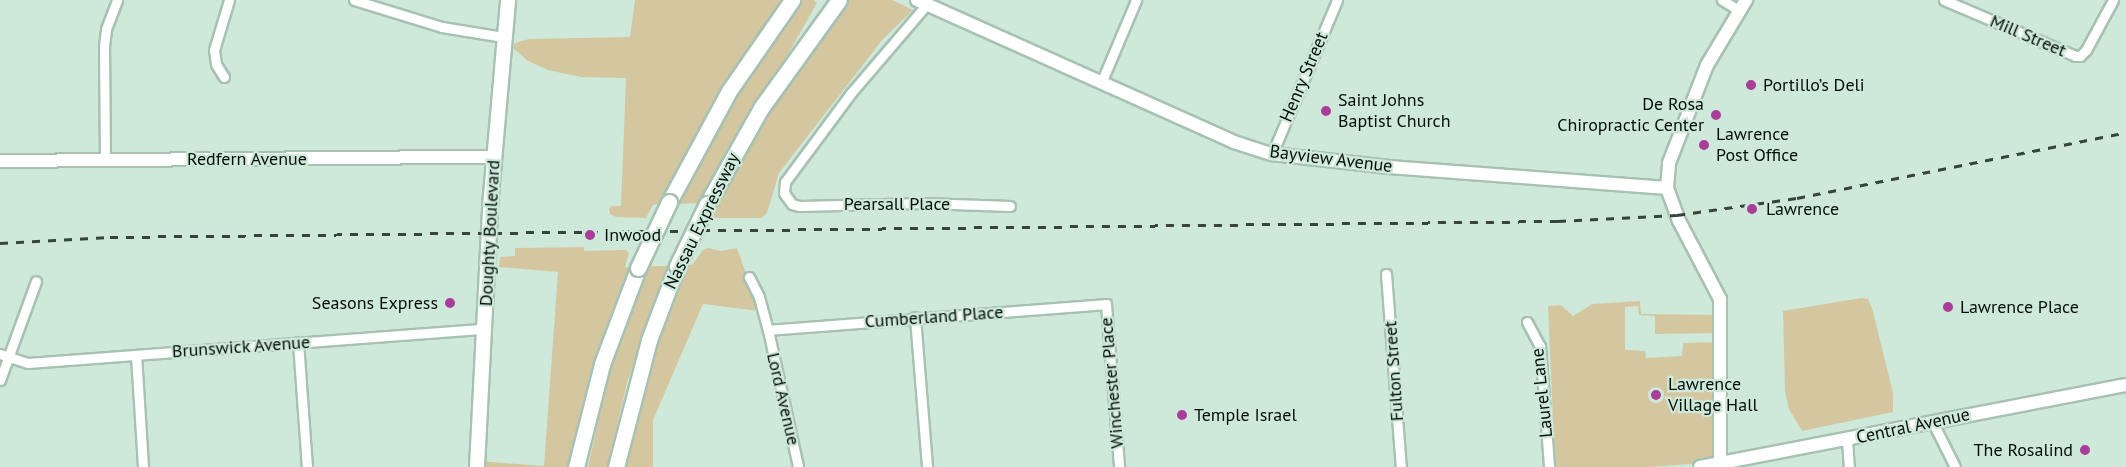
<!DOCTYPE html>
<html>
<head>
<meta charset="utf-8">
<style>
	body { margin:0 }
	#map { position:relative; width:2126px; height:467px; overflow:hidden; background:#cee9da; font-family:"PT Sans",sans-serif }
	div>[style] { position:absolute }
	.green>* { inset:0; background:#d4c7a0 }
	.roads { filter:drop-shadow(2px 0 #a7c1b2) drop-shadow(-2px 0 #a7c1b2) drop-shadow(0 2px #a7c1b2) drop-shadow(0 -2px #a7c1b2) }
	.minor>* { height:9px; margin:-4.5px; padding:0 4.5px; transform-origin:4.5px; border-radius:4.5px; background:#fff }
	.tertiary>* { height:12px; margin:-6px; padding:0 6px; transform-origin:6px; border-radius:6px; background:#fff }
	.secondary>* { height:14px; margin:-7px; padding:0 7px; transform-origin:7px; border-radius:7px; background:#fff }
	.trunk>* { height:15px; margin:-7.5px; padding:0 7.5px; transform-origin:7.5px; border-radius:7.5px; background:#fff }
	.rail>* { height:3px; margin-top:-1.5px; transform-origin:0; background:repeating-linear-gradient(90deg,#37443c 0 8px,transparent 0 16px) }
	.bridges { filter:drop-shadow(2px 0 #a7c1b2) drop-shadow(-2px 0 #a7c1b2) drop-shadow(0 2px #a7c1b2) drop-shadow(0 -2px #a7c1b2) }
	.trunk-bridge>* { height:15px; margin:-7.5px; padding:0 7.5px; transform-origin:7.5px; border-radius:7.5px; background:#fff }
	.dots>* { width:16px; height:16px; translate:-50% -50%; box-sizing:border-box; border:3px solid #cee9da; border-radius:50% }
	span { translate:-50% -50%; white-space:nowrap; text-align:center; line-height:1.15; -webkit-text-stroke:4.5px #cee9da; paint-order:stroke }
	.street-label { font-size:18px; color:#050e09 }
	.poi-label { font-size:18px; color:#050e09 }
	.left { translate:0 -50%; text-align:left }
	.right { translate:-100% -50%; text-align:right }
</style>
</head>
<body>
<div id="map">
	<div class="green">
		<i style="clip-path:polygon(635px 0,790px 0,665px 204px,653px 205px,646px 218px,616px 217px,610px 214px,609px 208px,612px 206px,621px 206px,626px 78px,581px 77px,548px 70px,528px 61px,513px 48px,515px 43px,529px 39px,630px 37px)"></i>
		<i style="clip-path:polygon(799px 0,813px 0,817px 3px,704px 203px,671px 204px,732px 91px)"></i>
		<i style="clip-path:polygon(845px 0,892px 0,913px 10px,883px 39px,779px 173px,767px 213px,762px 218px,712px 218px,718px 204px,711px 203px,751px 134px)"></i>
		<i style="clip-path:polygon(584px 247px,584px 251px,626px 250px,629px 253px,625px 267px,636px 267px,569px 467px,479px 467px,479px 461px,544px 466px,558px 272px,499px 267px,500px 257px,515px 256px,515px 248px)"></i>
		<i style="clip-path:polygon(708px 248px,721px 251px,737px 248px,759px 311px,703px 304px,653px 420px,653px 467px,621px 467px,661px 330px,685px 265px,692px 265px,703px 250px)"></i>
		<i style="clip-path:polygon(645px 266px,670px 266px,628px 379px,607px 467px,588px 467px,615px 349px)"></i>
		<i style="clip-path:polygon(1861px 298px,1868px 299px,1872px 308px,1893px 393px,1893px 412px,1802px 431px,1789px 409px,1785px 391px,1783px 311px)"></i>
		<i style="clip-path:polygon(1640px 301px,1641px 314px,1720px 315px,1719px 333px,1655px 334px,1655px 316px,1639px 315px,1638px 306px,1625px 307px,1625px 350px,1645px 351px,1646px 358px,1682px 356px,1683px 343px,1720px 342px,1715px 462px,1650px 467px,1555px 467px,1548px 306px,1561px 305px,1573px 316px,1592px 304px)"></i>
	</div>
	<div class="roads">
		<div class="minor">
			<i style="left:354px;top:0;width:92px;rotate:17.1deg"></i>
			<i style="left:442px;top:27px;width:62px;rotate:9.3deg"></i>
			<i style="left:1722px;top:0;width:21px;rotate:31deg"></i>
			<i style="left:1944px;top:0;width:142px;rotate:23.1deg"></i>
			<i style="left:2075px;top:56px;width:5px"></i>
			<i style="left:2080px;top:56px;width:8px;rotate:-45deg"></i>
			<i style="left:2086px;top:50px;width:57px;rotate:-61.6deg"></i>
			<i style="left:927px;top:4px;width:117px;rotate:130.5deg"></i>
			<i style="left:851px;top:93px;width:111px;rotate:126.6deg"></i>
			<i style="left:785px;top:182px;width:11px;rotate:95deg"></i>
			<i style="left:784px;top:193px;width:14px;rotate:54deg"></i>
			<i style="left:792px;top:204px;width:7px;rotate:16deg"></i>
			<i style="left:799px;top:206px;width:125px;rotate:-1.4deg"></i>
			<i style="left:924px;top:203px;width:86px;rotate:2deg"></i>
			<i style="left:224px;top:77px;width:15px;rotate:-122deg"></i>
			<i style="left:216px;top:64px;width:14px;rotate:-98deg"></i>
			<i style="left:214px;top:50px;width:52px;rotate:-73.3deg"></i>
			<i style="left:1101px;top:83px;width:90px;rotate:-67.1deg"></i>
			<i style="left:1272px;top:154px;width:167px;rotate:-67.1deg"></i>
			<i style="left:105px;top:159px;width:113px;rotate:-90.5deg"></i>
			<i style="left:104px;top:46px;width:17px;rotate:-83deg"></i>
			<i style="left:106px;top:29px;width:31px;rotate:-69deg"></i>
			<i style="left:1386px;top:274px;width:194px;rotate:85.6deg"></i>
			<i style="left:749px;top:277px;width:22px;rotate:63deg"></i>
			<i style="left:759px;top:297px;width:34px;rotate:75deg"></i>
			<i style="left:768px;top:330px;width:140px;rotate:77.6deg"></i>
			<i style="left:915px;top:317px;width:150px;rotate:85.4deg"></i>
			<i style="left:1527px;top:322px;width:27px;rotate:62deg"></i>
			<i style="left:1540px;top:346px;width:121px;rotate:85.7deg"></i>
			<i style="left:768px;top:330px;width:339px;rotate:-4.4deg"></i>
			<i style="left:1106px;top:304px;width:164px;rotate:85.4deg"></i>
			<i style="left:298px;top:342px;width:125px;rotate:85.9deg"></i>
			<i style="left:0;top:354px;width:29px;rotate:18deg"></i>
			<i style="left:28px;top:363px;width:457px;rotate:-4.3deg"></i>
			<i style="left:136px;top:355px;width:112px;rotate:86.4deg"></i>
			<i style="left:0;top:380px;width:105px;rotate:-70deg"></i>
			<i style="left:1932px;top:421px;width:51px;rotate:63.4deg"></i>
			<i style="left:1847px;top:440px;width:27px;rotate:86deg"></i>
		</div>
		<div class="tertiary">
			<i style="left:917px;top:0;width:347px;rotate:24.1deg"></i>
			<i style="left:1234px;top:142px;width:40px;rotate:18deg"></i>
			<i style="left:1272px;top:154px;width:118px;rotate:6.3deg"></i>
			<i style="left:1389px;top:167px;width:279px;rotate:4.3deg"></i>
			<i style="left:0;top:161px;width:494px;rotate:-0.5deg"></i>
			<i style="left:1700px;top:467px;width:434px;rotate:-10.9deg"></i>
			<i style="left:1720px;top:467px;width:168px;rotate:-90deg"></i>
			<i style="left:1720px;top:299px;width:88px;rotate:-117.7deg"></i>
			<i style="left:1679px;top:221px;width:35px;rotate:-110deg"></i>
			<i style="left:1667px;top:188px;width:25px;rotate:-85deg"></i>
			<i style="left:1669px;top:163px;width:105px;rotate:-68.8deg"></i>
			<i style="left:1707px;top:65px;width:76px;rotate:-59deg"></i>
		</div>
		<div class="secondary">
			<i style="left:477px;top:467px;width:260px;rotate:-87.1deg"></i>
			<i style="left:490px;top:207px;width:208px;rotate:-85deg"></i>
		</div>
		<div class="trunk">
			<i style="left:669px;top:202px;width:126px;rotate:-61.6deg"></i>
			<i style="left:729px;top:91px;width:111px;rotate:-55.3deg"></i>
			<i style="left:707px;top:204px;width:110px;rotate:-60.6deg"></i>
			<i style="left:761px;top:108px;width:133px;rotate:-54.2deg"></i>
			<i style="left:576px;top:467px;width:106px;rotate:-75.8deg"></i>
			<i style="left:602px;top:364px;width:103px;rotate:-69.4deg"></i>
			<i style="left:616px;top:467px;width:131px;rotate:-75.4deg"></i>
			<i style="left:649px;top:340px;width:79px;rotate:-69.3deg"></i>
		</div>
	</div>
	<div class="rail">
		<i style="left:0;top:243px;width:110px;rotate:-3.1deg"></i>
		<i style="left:110px;top:237px;width:1448px;rotate:-0.63deg"></i>
		<i style="left:1558px;top:221px;width:119px;rotate:-2.9deg"></i>
		<i style="left:1677px;top:215px;width:121px;rotate:-8.1deg"></i>
		<i style="left:1797px;top:198px;width:336px;rotate:-11.3deg"></i>
	</div>
	<div class="bridges">
		<div class="trunk-bridge">
			<i style="left:677px;top:266px;width:69px;rotate:-64.2deg"></i>
			<i style="left:638px;top:268px;width:73px;rotate:-64.8deg"></i>
		</div>
	</div>
	<div class="dots">
		<i style="left:1751px;top:85px;background:#aa3c9a"></i>
		<i style="left:1326px;top:111px;background:#aa3c9a"></i>
		<i style="left:1716px;top:115px;background:#aa3c9a"></i>
		<i style="left:1704px;top:145px;background:#aa3c9a"></i>
		<i style="left:1752px;top:209px;background:#aa3c9a"></i>
		<i style="left:590px;top:235px;background:#aa3c9a"></i>
		<i style="left:450px;top:303px;background:#aa3c9a"></i>
		<i style="left:1948px;top:307px;background:#aa3c9a"></i>
		<i style="left:1656px;top:395px;background:#aa3c9a"></i>
		<i style="left:1182px;top:415px;background:#aa3c9a"></i>
		<i style="left:2085px;top:450px;background:#aa3c9a"></i>
	</div>
	<div class="street-label">
		<span style="left:2028px;top:36px;rotate:23deg">Mill Street</span>
		<span style="left:1304px;top:77px;rotate:-67deg">Henry Street</span>
		<span style="left:247px;top:159px">Redfern Avenue</span>
		<span style="left:1331px;top:159px;rotate:7deg">Bayview Avenue</span>
		<span style="left:897px;top:204px">Pearsall Place</span>
		<span style="left:702px;top:221px;rotate:-64deg">Nassau Expressway</span>
		<span style="left:490px;top:233px;rotate:-87deg">Doughty Boulevard</span>
		<span style="left:934px;top:317px;rotate:-4deg">Cumberland Place</span>
		<span style="left:241px;top:347px;rotate:-4deg">Brunswick Avenue</span>
		<span style="left:1394px;top:371px;rotate:-94deg">Fulton Street</span>
		<span style="left:1112px;top:383px;rotate:-95deg">Winchester Place</span>
		<span style="left:1542px;top:393px;rotate:-96deg">Laurel Lane</span>
		<span style="left:783px;top:399px;rotate:77deg">Lord Avenue</span>
		<span style="left:1913px;top:426px;rotate:-12deg">Central Avenue</span>
	</div>
	<div class="poi-label">
		<span class="left" style="left:1763px;top:85px">Portillo’s Deli</span>
		<span class="left" style="left:1338px;top:111px">Saint Johns<br>Baptist Church</span>
		<span class="right" style="left:1704px;top:115px">De Rosa<br>Chiropractic Center</span>
		<span class="left" style="left:1716px;top:145px">Lawrence<br>Post Office</span>
		<span class="left" style="left:1766px;top:209px">Lawrence</span>
		<span class="left" style="left:604px;top:235px">Inwood</span>
		<span class="right" style="left:438px;top:303px">Seasons Express</span>
		<span class="left" style="left:1960px;top:307px">Lawrence Place</span>
		<span class="left" style="left:1668px;top:395px">Lawrence<br>Village Hall</span>
		<span class="left" style="left:1194px;top:415px">Temple Israel</span>
		<span class="right" style="left:2073px;top:450px">The Rosalind</span>
	</div>
</div>
</body>
</html>
